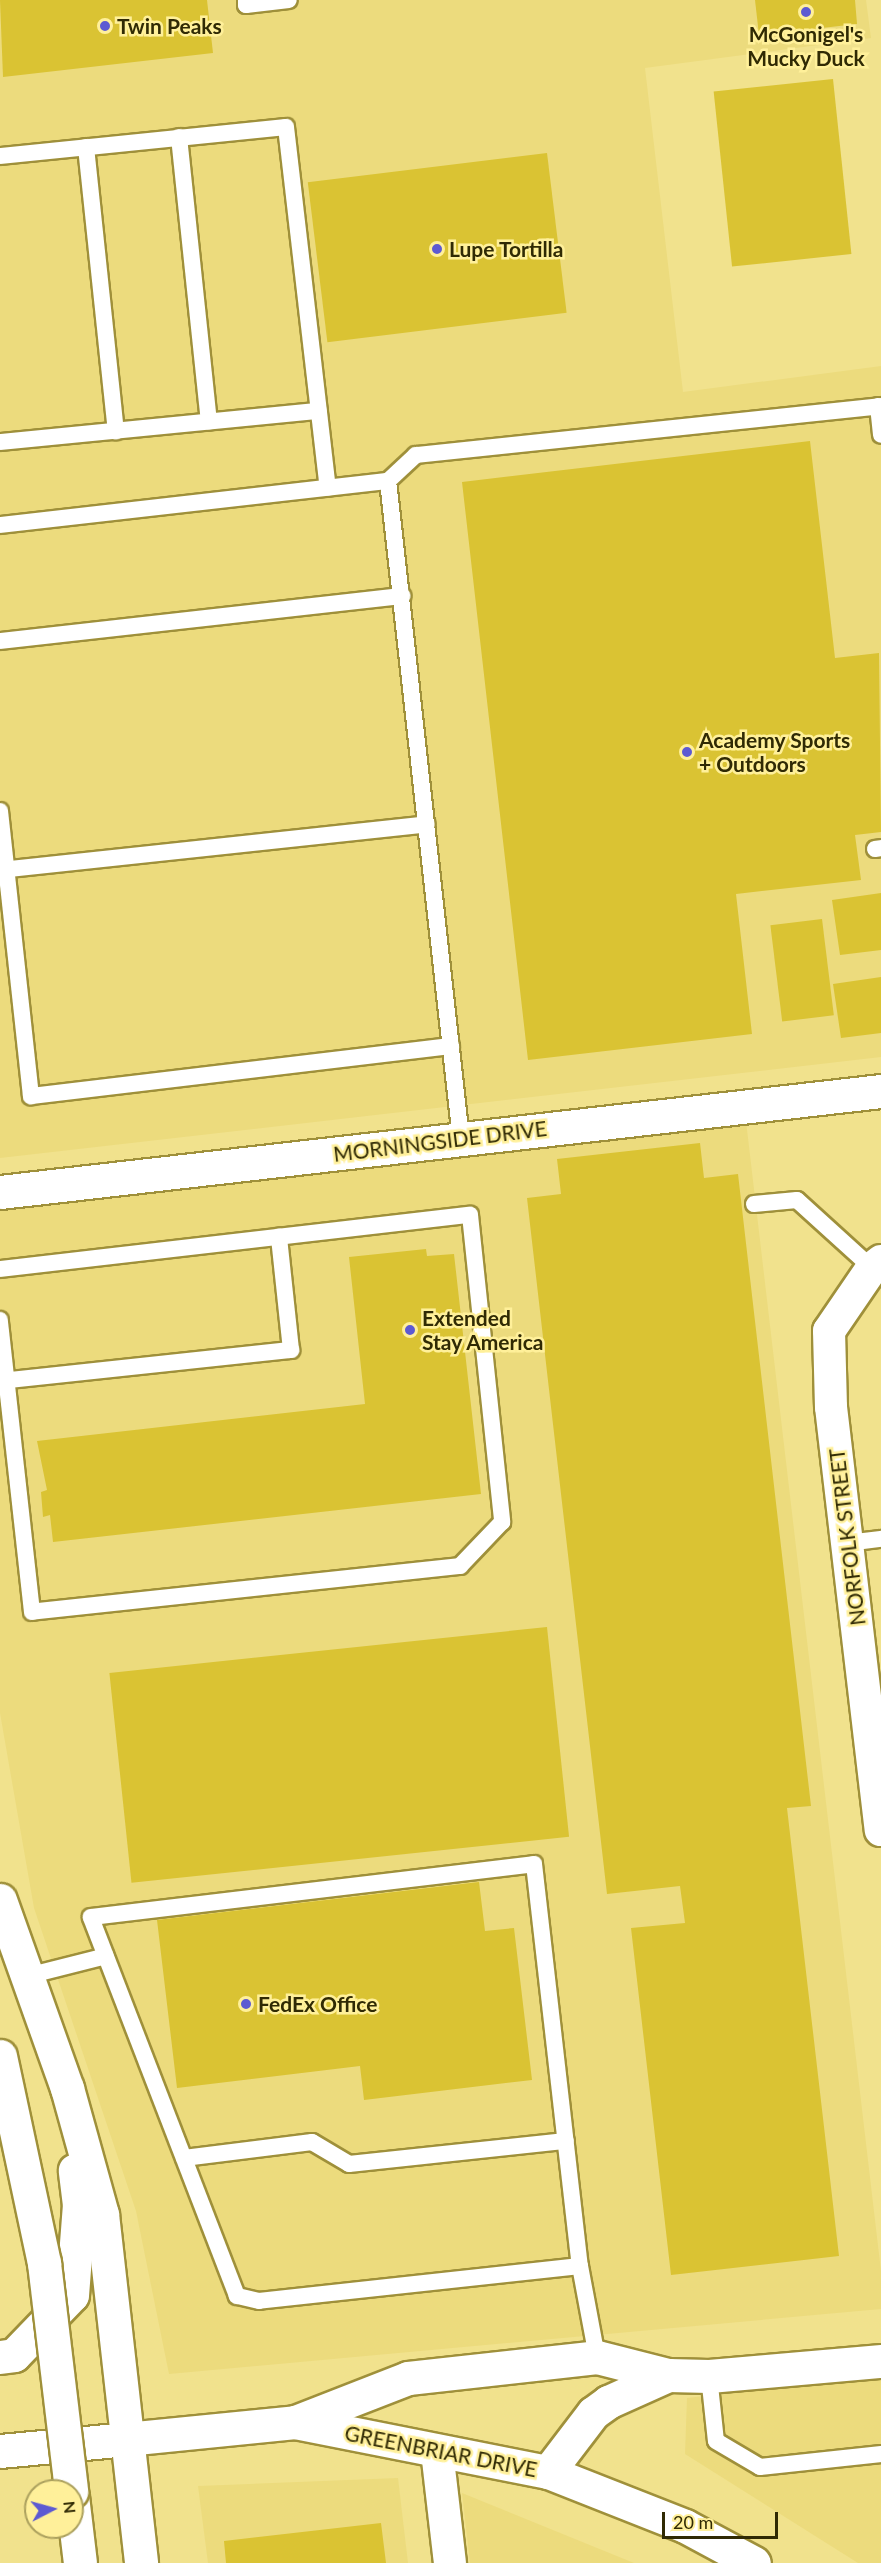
<!DOCTYPE html>
<html>
<head>
<meta charset="utf-8">
<style>
	body { margin:0 }
	#map { position:relative; width:881px; height:2563px; overflow:hidden; background:#f1e28d; font-family:Lato,sans-serif }
	div>[style] { position:absolute }
	.built>* { inset:0; background:#ecdb7d }
	.building>* { inset:0; background:#dac333; transform-origin:0 0 }
	.roads { filter:drop-shadow(2px 0 #9f903a) drop-shadow(-2px 0 #9f903a) drop-shadow(0 2px #9f903a) drop-shadow(0 -2px #9f903a) }
	.lane>* { height:16px; margin:-8px; padding:0 8px; transform-origin:8px; border-radius:8px; background:#fff }
	.street>* { height:32px; margin:-16px; padding:0 16px; transform-origin:16px; border-radius:16px; background:#fff }
	.secondary>* { height:33px; margin:-16.5px; padding:0 16.5px; transform-origin:16.5px; border-radius:16.5px; background:#fff }
	.primary>* { height:33px; margin:-16.5px; padding:0 16.5px; transform-origin:16.5px; border-radius:16.5px; background:#fff }
	.highway>* { height:33px; margin:-16.5px; padding:0 16.5px; transform-origin:16.5px; border-radius:16.5px; background:#fff }
	.bridges { filter:drop-shadow(2px 0 #9f903a) drop-shadow(-2px 0 #9f903a) drop-shadow(0 2px #9f903a) drop-shadow(0 -2px #9f903a) }
	.highway-bridge>* { height:33px; margin:-16.5px; padding:0 16.5px; transform-origin:16.5px; border-radius:16.5px; background:#fff }
	.dots>* { width:16px; height:16px; translate:-50% -50%; box-sizing:border-box; border:3px solid #fff09a; border-radius:50% }
	span { translate:-50% -50%; white-space:nowrap; text-align:center; line-height:1.15; -webkit-text-stroke:5px #fff09a; paint-order:stroke }
	.poi-label { font-size:21px; color:#302a04; font-weight:700 }
	.left { translate:0 -50%; text-align:left }
	.street-label { font-size:21px; color:#302a04 }
	.north { position:absolute; left:24px; top:2479px; width:60px; height:60px; box-sizing:border-box; background:#fff09a; border:2px solid #aca15e; border-radius:50%; rotate:84deg; font-size:16px; font-weight:700; line-height:24px; text-align:center; color:#302a04 }
	.north::after { content:''; display:block; margin:auto; width:21px; height:27px; background:#5d5ad2; clip-path:polygon(50% 0,100% 100%,50% 72%,0 100%) }
	.scale { position:absolute; left:662px; top:2512px; width:116px; height:27px; box-sizing:border-box; border:3px solid #302a04; border-top:0; padding-left:8px; font-size:18px; line-height:21px; white-space:nowrap; color:#302a04; -webkit-text-stroke:4px #fff09a; paint-order:stroke }
</style>
</head>
<body>
<div id="map">
	<div class="built">
		<i style="clip-path:polygon(0 0,866px 0,871px 38px,645px 68px,683px 392px,881px 366px,881px 1057px,0 1158px)"></i>
		<i style="clip-path:polygon(746px 1121px,881px 2271px,881px 2309px,169px 2374px,136px 2211px,34px 1908px,0 1713px,0 1205px)"></i>
		<i style="clip-path:polygon(881px 2376px,881px 2563px,858px 2563px,685px 2454px,687px 2398px)"></i>
		<i style="clip-path:polygon(398px 2478px,408px 2563px,208px 2563px,198px 2486px)"></i>
		<i style="clip-path:polygon(462px 2493px,634px 2563px,470px 2563px)"></i>
	</div>
	<div class="building">
		<i style="clip-path:polygon(0 0,207px 0,213px 53px,3px 77px)"></i>
		<i style="clip-path:polygon(755px 0,855px 0,857px 24px,759px 35px)"></i>
		<i style="left:833px;top:79px;width:176px;height:120px;rotate:84deg"></i>
		<i style="left:547px;top:153px;width:161px;height:241px;rotate:83deg"></i>
		<i style="clip-path:polygon(810px 441px,835px 658px,879px 653px,881px 832px,855px 835px,861px 880px,736px 894px,752px 1034px,528px 1060px,462px 482px)"></i>
		<i style="clip-path:polygon(881px 893px,881px 950px,840px 955px,832px 900px)"></i>
		<i style="left:822px;top:919px;width:97px;height:52px;rotate:83deg"></i>
		<i style="clip-path:polygon(881px 977px,881px 1033px,841px 1038px,833px 984px)"></i>
		<i style="clip-path:polygon(700px 1143px,704px 1178px,738px 1174px,811px 1806px,787px 1808px,839px 2256px,671px 2275px,631px 1928px,685px 1923px,680px 1886px,607px 1894px,527px 1198px,561px 1194px,557px 1159px)"></i>
		<i style="clip-path:polygon(426px 1249px,427px 1256px,454px 1254px,481px 1494px,53px 1542px,50px 1515px,43px 1517px,41px 1492px,47px 1490px,37px 1441px,365px 1404px,349px 1257px)"></i>
		<i style="left:547px;top:1627px;width:211px;height:440px;rotate:84deg"></i>
		<i style="clip-path:polygon(479px 1882px,485px 1931px,514px 1928px,532px 2080px,364px 2100px,360px 2066px,177px 2088px,157px 1920px)"></i>
		<i style="clip-path:polygon(381px 2523px,386px 2563px,226px 2563px,224px 2541px)"></i>
	</div>
	<div class="roads">
		<div class="lane">
			<i style="left:246px;top:0;width:5px;rotate:90deg"></i>
			<i style="left:246px;top:5px;width:43px;rotate:-6.6deg"></i>
			<i style="left:179px;top:137px;width:286px;rotate:84deg"></i>
			<i style="left:86px;top:147px;width:286px;rotate:84deg"></i>
			<i style="left:0;top:156px;width:287px;rotate:-5.8deg"></i>
			<i style="left:286px;top:127px;width:363px;rotate:83.4deg"></i>
			<i style="left:878px;top:406px;width:29px;rotate:84deg"></i>
			<i style="left:0;top:442px;width:320px;rotate:-5.6deg"></i>
			<i style="left:388px;top:481px;width:662px;rotate:83.67deg"></i>
			<i style="left:0;top:525px;width:390px;rotate:-6.5deg"></i>
			<i style="left:388px;top:481px;width:38px;rotate:-43deg"></i>
			<i style="left:416px;top:455px;width:468px;rotate:-6deg"></i>
			<i style="left:0;top:641px;width:405px;rotate:-6.4deg"></i>
			<i style="left:0;top:811px;width:287px;rotate:83.8deg"></i>
			<i style="left:31px;top:1096px;width:423px;rotate:-6.8deg"></i>
			<i style="left:875px;top:849px;width:6px;rotate:-9deg"></i>
			<i style="left:0;top:870px;width:429px;rotate:-6.1deg"></i>
			<i style="left:754px;top:1204px;width:43px;rotate:-5.3deg"></i>
			<i style="left:797px;top:1200px;width:101px;rotate:42.2deg"></i>
			<i style="left:0;top:1269px;width:473px;rotate:-6.6deg"></i>
			<i style="left:470px;top:1215px;width:309px;rotate:84deg"></i>
			<i style="left:502px;top:1522px;width:61px;rotate:133.7deg"></i>
			<i style="left:460px;top:1566px;width:430px;rotate:173.9deg"></i>
			<i style="left:32px;top:1612px;width:294px;rotate:-96.3deg"></i>
			<i style="left:0;top:1381px;width:293px;rotate:-6.1deg"></i>
			<i style="left:291px;top:1350px;width:114px;rotate:-96.1deg"></i>
			<i style="left:847px;top:1543px;width:34px;rotate:-7deg"></i>
			<i style="left:27px;top:1976px;width:81px;rotate:-14.2deg"></i>
			<i style="left:184px;top:2158px;width:129px;rotate:-7.1deg"></i>
			<i style="left:312px;top:2142px;width:43px;rotate:30.7deg"></i>
			<i style="left:349px;top:2164px;width:218px;rotate:-6.1deg"></i>
			<i style="left:580px;top:2266px;width:323px;rotate:173.8deg"></i>
			<i style="left:259px;top:2301px;width:23px;rotate:-167deg"></i>
			<i style="left:237px;top:2296px;width:406px;rotate:-111.1deg"></i>
			<i style="left:91px;top:1917px;width:446px;rotate:-6.8deg"></i>
			<i style="left:534px;top:1864px;width:405px;rotate:83.5deg"></i>
			<i style="left:580px;top:2266px;width:93px;rotate:79.4deg"></i>
			<i style="left:709px;top:2376px;width:65px;rotate:83.9deg"></i>
			<i style="left:716px;top:2441px;width:51px;rotate:30.6deg"></i>
			<i style="left:760px;top:2467px;width:122px;rotate:-6.1deg"></i>
		</div>
		<div class="street">
			<i style="left:881px;top:1261px;width:11px;rotate:142deg"></i>
			<i style="left:872px;top:1268px;width:76px;rotate:124.3deg"></i>
			<i style="left:829px;top:1331px;width:76px;rotate:88.5deg"></i>
			<i style="left:831px;top:1407px;width:426px;rotate:83.3deg"></i>
			<i style="left:437px;top:2451px;width:113px;rotate:83.4deg"></i>
		</div>
		<div class="secondary">
			<i style="left:0;top:1192px;width:887px;rotate:-6.54deg"></i>
			<i style="left:0;top:1900px;width:200px;rotate:70.4deg"></i>
			<i style="left:67px;top:2088px;width:131px;rotate:74.5deg"></i>
			<i style="left:102px;top:2214px;width:351px;rotate:83.6deg"></i>
			<i style="left:0;top:2357px;width:14px;rotate:-8deg"></i>
			<i style="left:14px;top:2355px;width:83px;rotate:-46deg"></i>
			<i style="left:72px;top:2295px;width:90px;rotate:-85.6deg"></i>
			<i style="left:79px;top:2205px;width:35px;rotate:-97deg"></i>
			<i style="left:0;top:2451px;width:127px;rotate:-5.4deg"></i>
			<i style="left:548px;top:2472px;width:74px;rotate:-52.7deg"></i>
			<i style="left:593px;top:2413px;width:19px;rotate:-36deg"></i>
			<i style="left:608px;top:2402px;width:66px;rotate:-24.2deg"></i>
			<i style="left:668px;top:2375px;width:41px;rotate:1.4deg"></i>
			<i style="left:709px;top:2376px;width:173px;rotate:-5deg"></i>
		</div>
		<div class="primary">
			<i style="left:295px;top:2422px;width:121px;rotate:-21.3deg"></i>
			<i style="left:408px;top:2378px;width:190px;rotate:-6.3deg"></i>
			<i style="left:597px;top:2357px;width:73px;rotate:14.2deg"></i>
			<i style="left:126px;top:2439px;width:170px;rotate:-5.7deg"></i>
			<i style="left:295px;top:2422px;width:258px;rotate:11.2deg"></i>
			<i style="left:548px;top:2472px;width:147px;rotate:21.5deg"></i>
			<i style="left:685px;top:2526px;width:78px;rotate:28.2deg"></i>
		</div>
		<div class="highway">
			<i style="left:72px;top:2496px;width:67px;rotate:83.2deg"></i>
		</div>
	</div>
	<div class="bridges">
		<div class="highway-bridge">
			<i style="left:0;top:2056px;width:212px;rotate:78deg"></i>
			<i style="left:44px;top:2263px;width:230px;rotate:83.2deg"></i>
		</div>
	</div>
	<div class="dots">
		<i style="left:806px;top:12px;background:#5d5ad2"></i>
		<i style="left:105px;top:26px;background:#5d5ad2"></i>
		<i style="left:437px;top:249px;background:#5d5ad2"></i>
		<i style="left:687px;top:752px;background:#5d5ad2"></i>
		<i style="left:410px;top:1330px;background:#5d5ad2"></i>
		<i style="left:246px;top:2004px;background:#5d5ad2"></i>
	</div>
	<div class="poi-label">
		<span class="left" style="left:117px;top:26px">Twin Peaks</span>
		<span style="left:806px;top:46px">McGonigel's<br>Mucky Duck</span>
		<span class="left" style="left:449px;top:249px">Lupe Tortilla</span>
		<span class="left" style="left:699px;top:752px">Academy Sports<br>+ Outdoors</span>
		<span class="left" style="left:422px;top:1330px">Extended<br>Stay America</span>
		<span class="left" style="left:258px;top:2004px">FedEx Office</span>
	</div>
	<div class="street-label">
		<span style="left:440px;top:1141px;rotate:-7deg">MORNINGSIDE DRIVE</span>
		<span style="left:847px;top:1537px;rotate:-97deg">NORFOLK STREET</span>
		<span style="left:441px;top:2451px;rotate:11deg">GREENBRIAR DRIVE</span>
	</div>
	<div class="north">N</div>
	<div class="scale">20 m</div>
</div>
</body>
</html>
